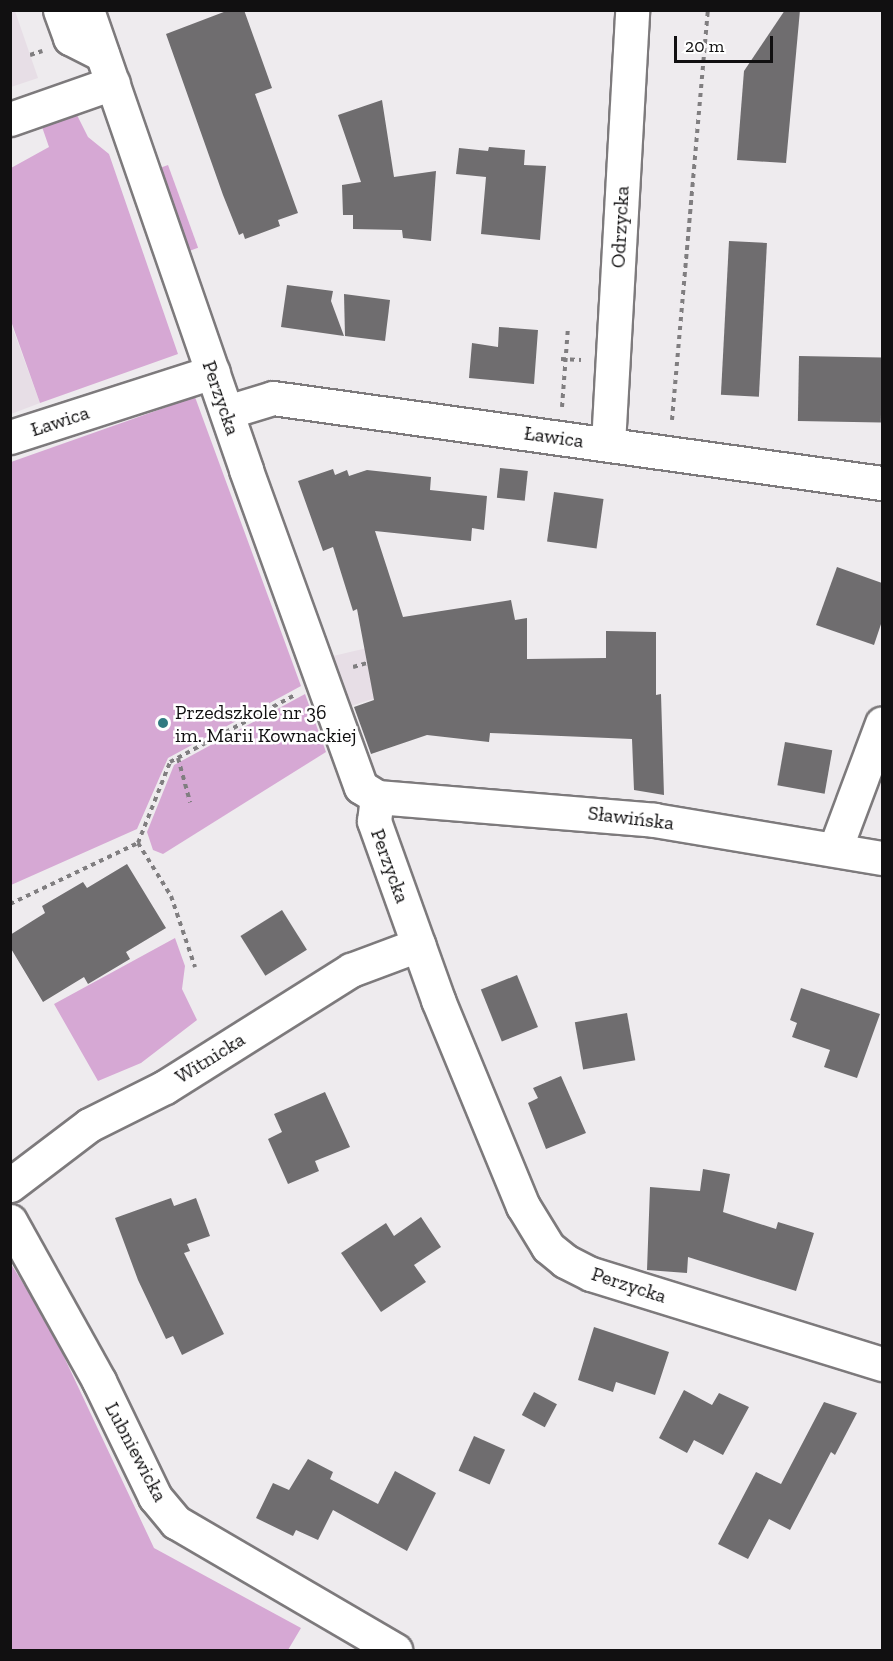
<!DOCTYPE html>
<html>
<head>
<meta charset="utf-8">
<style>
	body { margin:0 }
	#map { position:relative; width:893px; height:1661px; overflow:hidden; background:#eeebee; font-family:"Zilla Slab",serif }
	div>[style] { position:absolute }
	.built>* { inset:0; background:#e7dee6 }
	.green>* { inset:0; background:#d6a8d4; transform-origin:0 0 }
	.building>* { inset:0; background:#6f6d6f; transform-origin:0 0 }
	.path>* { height:4px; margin-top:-2px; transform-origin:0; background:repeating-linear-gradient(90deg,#807e80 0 4.5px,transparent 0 9px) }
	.roads { filter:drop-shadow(2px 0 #7d7a7c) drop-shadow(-2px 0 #7d7a7c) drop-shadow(0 2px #7d7a7c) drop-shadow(0 -2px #7d7a7c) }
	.minor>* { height:33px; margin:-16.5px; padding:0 16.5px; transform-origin:16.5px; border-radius:16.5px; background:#fff }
	.dots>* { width:16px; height:16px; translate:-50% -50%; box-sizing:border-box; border:3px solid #fff; border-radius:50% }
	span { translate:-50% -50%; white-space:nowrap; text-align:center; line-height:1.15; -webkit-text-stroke:5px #fff; paint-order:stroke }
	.street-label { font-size:20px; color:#111011 }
	.poi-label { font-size:20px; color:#111011 }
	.left { translate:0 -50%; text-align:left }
	.frame { position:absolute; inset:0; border:12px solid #111011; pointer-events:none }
	.scale { position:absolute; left:674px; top:36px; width:99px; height:27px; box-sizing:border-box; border:3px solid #111011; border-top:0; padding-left:8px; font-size:18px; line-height:21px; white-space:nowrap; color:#111011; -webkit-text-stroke:4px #fff; paint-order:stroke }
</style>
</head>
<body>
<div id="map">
	<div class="built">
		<i style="clip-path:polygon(10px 11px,15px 11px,38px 78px,11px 87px)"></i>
		<i style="clip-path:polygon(10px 321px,40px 403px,11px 414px,10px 414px)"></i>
		<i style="clip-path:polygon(380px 645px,391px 693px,351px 706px,333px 656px)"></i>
	</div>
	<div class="green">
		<i style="clip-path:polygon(76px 113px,88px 137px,109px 154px,178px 354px,40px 403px,11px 321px,11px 168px,49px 147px,41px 124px)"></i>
		<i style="left:168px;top:165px;width:88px;height:11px;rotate:70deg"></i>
		<i style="clip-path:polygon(195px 397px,301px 686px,168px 758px,137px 829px,11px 885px,11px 462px)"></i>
		<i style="clip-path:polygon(305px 694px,326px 752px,163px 854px,153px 850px,147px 832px,174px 765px)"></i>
		<i style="clip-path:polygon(175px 938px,185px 966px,182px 989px,197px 1020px,141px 1063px,98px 1081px,54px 1004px)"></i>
		<i style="clip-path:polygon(11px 1264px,49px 1325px,154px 1548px,301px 1628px,288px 1650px,11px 1650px)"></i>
	</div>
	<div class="building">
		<i style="clip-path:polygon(229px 10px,244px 10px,272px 88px,255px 94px,298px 213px,278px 220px,280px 226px,245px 239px,243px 233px,239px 235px,223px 195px,166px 34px)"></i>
		<i style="clip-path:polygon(785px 10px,800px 10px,786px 163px,737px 160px,744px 71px)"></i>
		<i style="clip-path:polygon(382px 100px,394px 177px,436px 171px,431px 241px,403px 238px,402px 230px,353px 229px,353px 215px,343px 215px,342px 185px,361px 182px,338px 115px)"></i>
		<i style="clip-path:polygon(489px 147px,525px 150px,524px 165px,546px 166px,540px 240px,481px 234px,486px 177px,456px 174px,459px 148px,488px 151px)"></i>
		<i style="left:729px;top:241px;width:38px;height:154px;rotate:3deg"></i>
		<i style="clip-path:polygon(287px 285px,333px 291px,331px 301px,344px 336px,281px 327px)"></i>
		<i style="clip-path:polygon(344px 294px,390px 300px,385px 341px,345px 336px)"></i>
		<i style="clip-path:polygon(499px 327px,538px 330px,534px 384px,469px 378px,472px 343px,498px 347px)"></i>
		<i style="left:799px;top:356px;width:83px;height:65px;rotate:1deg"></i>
		<i style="left:500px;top:468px;width:28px;height:30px;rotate:6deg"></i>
		<i style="clip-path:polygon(333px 469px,335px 475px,347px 470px,349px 476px,367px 470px,431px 477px,430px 490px,487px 496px,484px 530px,472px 528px,471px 541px,375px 531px,403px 617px,511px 600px,515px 620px,527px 618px,527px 659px,606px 658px,606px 631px,656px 632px,656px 695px,661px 694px,664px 795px,634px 790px,632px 739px,490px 733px,489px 742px,427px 735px,371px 754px,354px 707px,374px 700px,357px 609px,353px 611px,333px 547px,323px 551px,298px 481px)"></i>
		<i style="left:554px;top:492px;width:50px;height:50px;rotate:8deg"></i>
		<i style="clip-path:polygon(837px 567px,882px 583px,882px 621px,874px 645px,816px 625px)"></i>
		<i style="left:785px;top:742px;width:48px;height:44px;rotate:10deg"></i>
		<i style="clip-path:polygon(127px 864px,166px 928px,126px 952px,130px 959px,88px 984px,84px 977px,43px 1002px,10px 947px,10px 935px,45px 913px,42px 906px,83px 882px,87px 888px)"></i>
		<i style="left:282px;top:910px;width:47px;height:49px;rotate:58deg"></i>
		<i style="left:517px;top:975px;width:56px;height:39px;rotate:68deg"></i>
		<i style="clip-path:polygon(801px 988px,880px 1014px,857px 1078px,824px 1067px,830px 1050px,792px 1037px,797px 1023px,790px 1020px)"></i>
		<i style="left:627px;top:1013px;width:48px;height:53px;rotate:80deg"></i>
		<i style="clip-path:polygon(561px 1076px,586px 1133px,546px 1149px,528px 1103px,538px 1098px,533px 1088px)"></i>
		<i style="clip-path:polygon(325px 1092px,350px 1147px,315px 1161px,319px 1171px,288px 1184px,268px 1139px,282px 1132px,274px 1114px)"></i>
		<i style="clip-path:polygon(703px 1169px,730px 1174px,723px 1212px,776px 1229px,778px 1222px,814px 1233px,796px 1291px,688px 1257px,687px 1273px,647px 1270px,650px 1187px,700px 1191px)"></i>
		<i style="clip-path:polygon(171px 1198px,174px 1206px,196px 1198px,210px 1236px,187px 1244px,190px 1251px,184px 1253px,224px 1334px,182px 1355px,173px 1336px,166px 1339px,138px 1280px,115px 1218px)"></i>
		<i style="clip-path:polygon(421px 1217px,441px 1247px,414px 1265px,426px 1282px,381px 1312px,341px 1253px,386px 1223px,394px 1236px)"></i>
		<i style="clip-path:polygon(594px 1327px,669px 1352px,655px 1395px,616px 1382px,613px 1392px,578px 1380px)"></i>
		<i style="clip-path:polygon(684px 1390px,712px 1405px,719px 1393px,749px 1407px,723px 1455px,694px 1440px,687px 1453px,659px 1438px)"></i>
		<i style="left:534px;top:1392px;width:26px;height:26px;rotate:28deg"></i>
		<i style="clip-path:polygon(824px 1402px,857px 1413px,835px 1455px,831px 1452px,790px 1530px,769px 1519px,748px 1559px,718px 1544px,756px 1472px,781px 1484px)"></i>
		<i style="left:474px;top:1436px;width:34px;height:38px;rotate:24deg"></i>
		<i style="clip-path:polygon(308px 1459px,333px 1472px,330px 1479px,378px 1504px,395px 1471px,436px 1493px,407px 1551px,333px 1510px,318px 1540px,296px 1530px,293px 1536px,256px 1518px,273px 1483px,289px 1490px)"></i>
	</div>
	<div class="path">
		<i style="left:30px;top:55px;width:13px;rotate:-18deg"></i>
		<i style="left:561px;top:359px;width:20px;rotate:3deg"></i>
		<i style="left:562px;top:407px;width:80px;rotate:-85.7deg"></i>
		<i style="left:672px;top:420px;width:412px;rotate:-85deg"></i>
		<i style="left:353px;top:667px;width:15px;rotate:-16deg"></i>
		<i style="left:178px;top:758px;width:46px;rotate:74.7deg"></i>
		<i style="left:138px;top:843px;width:62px;rotate:58.1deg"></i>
		<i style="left:171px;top:896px;width:75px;rotate:71.3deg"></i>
		<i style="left:10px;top:904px;width:142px;rotate:-25.5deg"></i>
		<i style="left:138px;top:843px;width:87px;rotate:-68.4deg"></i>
		<i style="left:170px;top:762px;width:140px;rotate:-28.2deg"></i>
	</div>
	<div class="roads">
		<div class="minor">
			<i style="left:60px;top:10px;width:30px;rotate:70deg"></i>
			<i style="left:70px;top:38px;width:36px;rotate:27deg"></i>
			<i style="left:87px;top:10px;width:487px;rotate:70.9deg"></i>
			<i style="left:246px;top:470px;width:337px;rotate:70.1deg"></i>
			<i style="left:361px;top:787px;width:19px;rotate:32deg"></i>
			<i style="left:377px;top:797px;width:278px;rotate:4.7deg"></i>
			<i style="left:654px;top:820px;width:231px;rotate:9.5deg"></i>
			<i style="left:10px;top:119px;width:109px;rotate:-19.3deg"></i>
			<i style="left:227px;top:412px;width:48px;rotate:-16.9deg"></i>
			<i style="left:273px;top:398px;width:615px;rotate:7.95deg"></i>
			<i style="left:10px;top:437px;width:213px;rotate:-17.8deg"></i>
			<i style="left:608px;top:444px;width:435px;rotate:-86.8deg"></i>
			<i style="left:377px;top:797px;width:24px;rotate:97deg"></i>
			<i style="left:374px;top:821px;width:190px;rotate:70.3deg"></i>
			<i style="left:438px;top:1000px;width:223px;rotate:67.6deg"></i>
			<i style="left:523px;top:1206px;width:48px;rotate:58.6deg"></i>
			<i style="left:548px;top:1247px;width:22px;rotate:39deg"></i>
			<i style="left:565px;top:1261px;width:29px;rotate:27deg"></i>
			<i style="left:591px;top:1274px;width:305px;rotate:17.2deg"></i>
			<i style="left:835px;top:849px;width:134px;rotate:-69.5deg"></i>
			<i style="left:10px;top:1185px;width:99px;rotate:-37.2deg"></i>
			<i style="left:89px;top:1125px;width:85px;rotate:-26.6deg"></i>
			<i style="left:165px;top:1087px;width:220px;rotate:-32.2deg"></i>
			<i style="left:351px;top:970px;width:72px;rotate:-20.5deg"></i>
			<i style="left:10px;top:1221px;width:183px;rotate:60.9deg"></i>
			<i style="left:99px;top:1381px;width:129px;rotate:64.2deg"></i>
			<i style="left:155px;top:1497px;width:33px;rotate:50deg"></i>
			<i style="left:176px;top:1522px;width:254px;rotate:30.3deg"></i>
		</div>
	</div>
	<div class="dots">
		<i style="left:163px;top:723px;background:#317a81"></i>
	</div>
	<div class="street-label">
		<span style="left:620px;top:227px;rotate:-87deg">Odrzycka</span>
		<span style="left:221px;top:398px;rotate:71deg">Perzycka</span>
		<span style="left:60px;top:421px;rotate:-18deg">Ławica</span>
		<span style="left:554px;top:437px;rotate:8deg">Ławica</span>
		<span style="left:631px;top:818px;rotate:7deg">Sławińska</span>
		<span style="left:390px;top:866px;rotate:70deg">Perzycka</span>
		<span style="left:210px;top:1058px;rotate:-32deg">Witnicka</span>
		<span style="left:629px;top:1285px;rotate:18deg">Perzycka</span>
		<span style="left:136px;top:1452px;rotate:62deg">Lubniewicka</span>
	</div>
	<div class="poi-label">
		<span class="left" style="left:175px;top:724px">Przedszkole nr 36<br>im. Marii Kownackiej</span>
	</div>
	<div class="frame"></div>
	<div class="scale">20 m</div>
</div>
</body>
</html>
